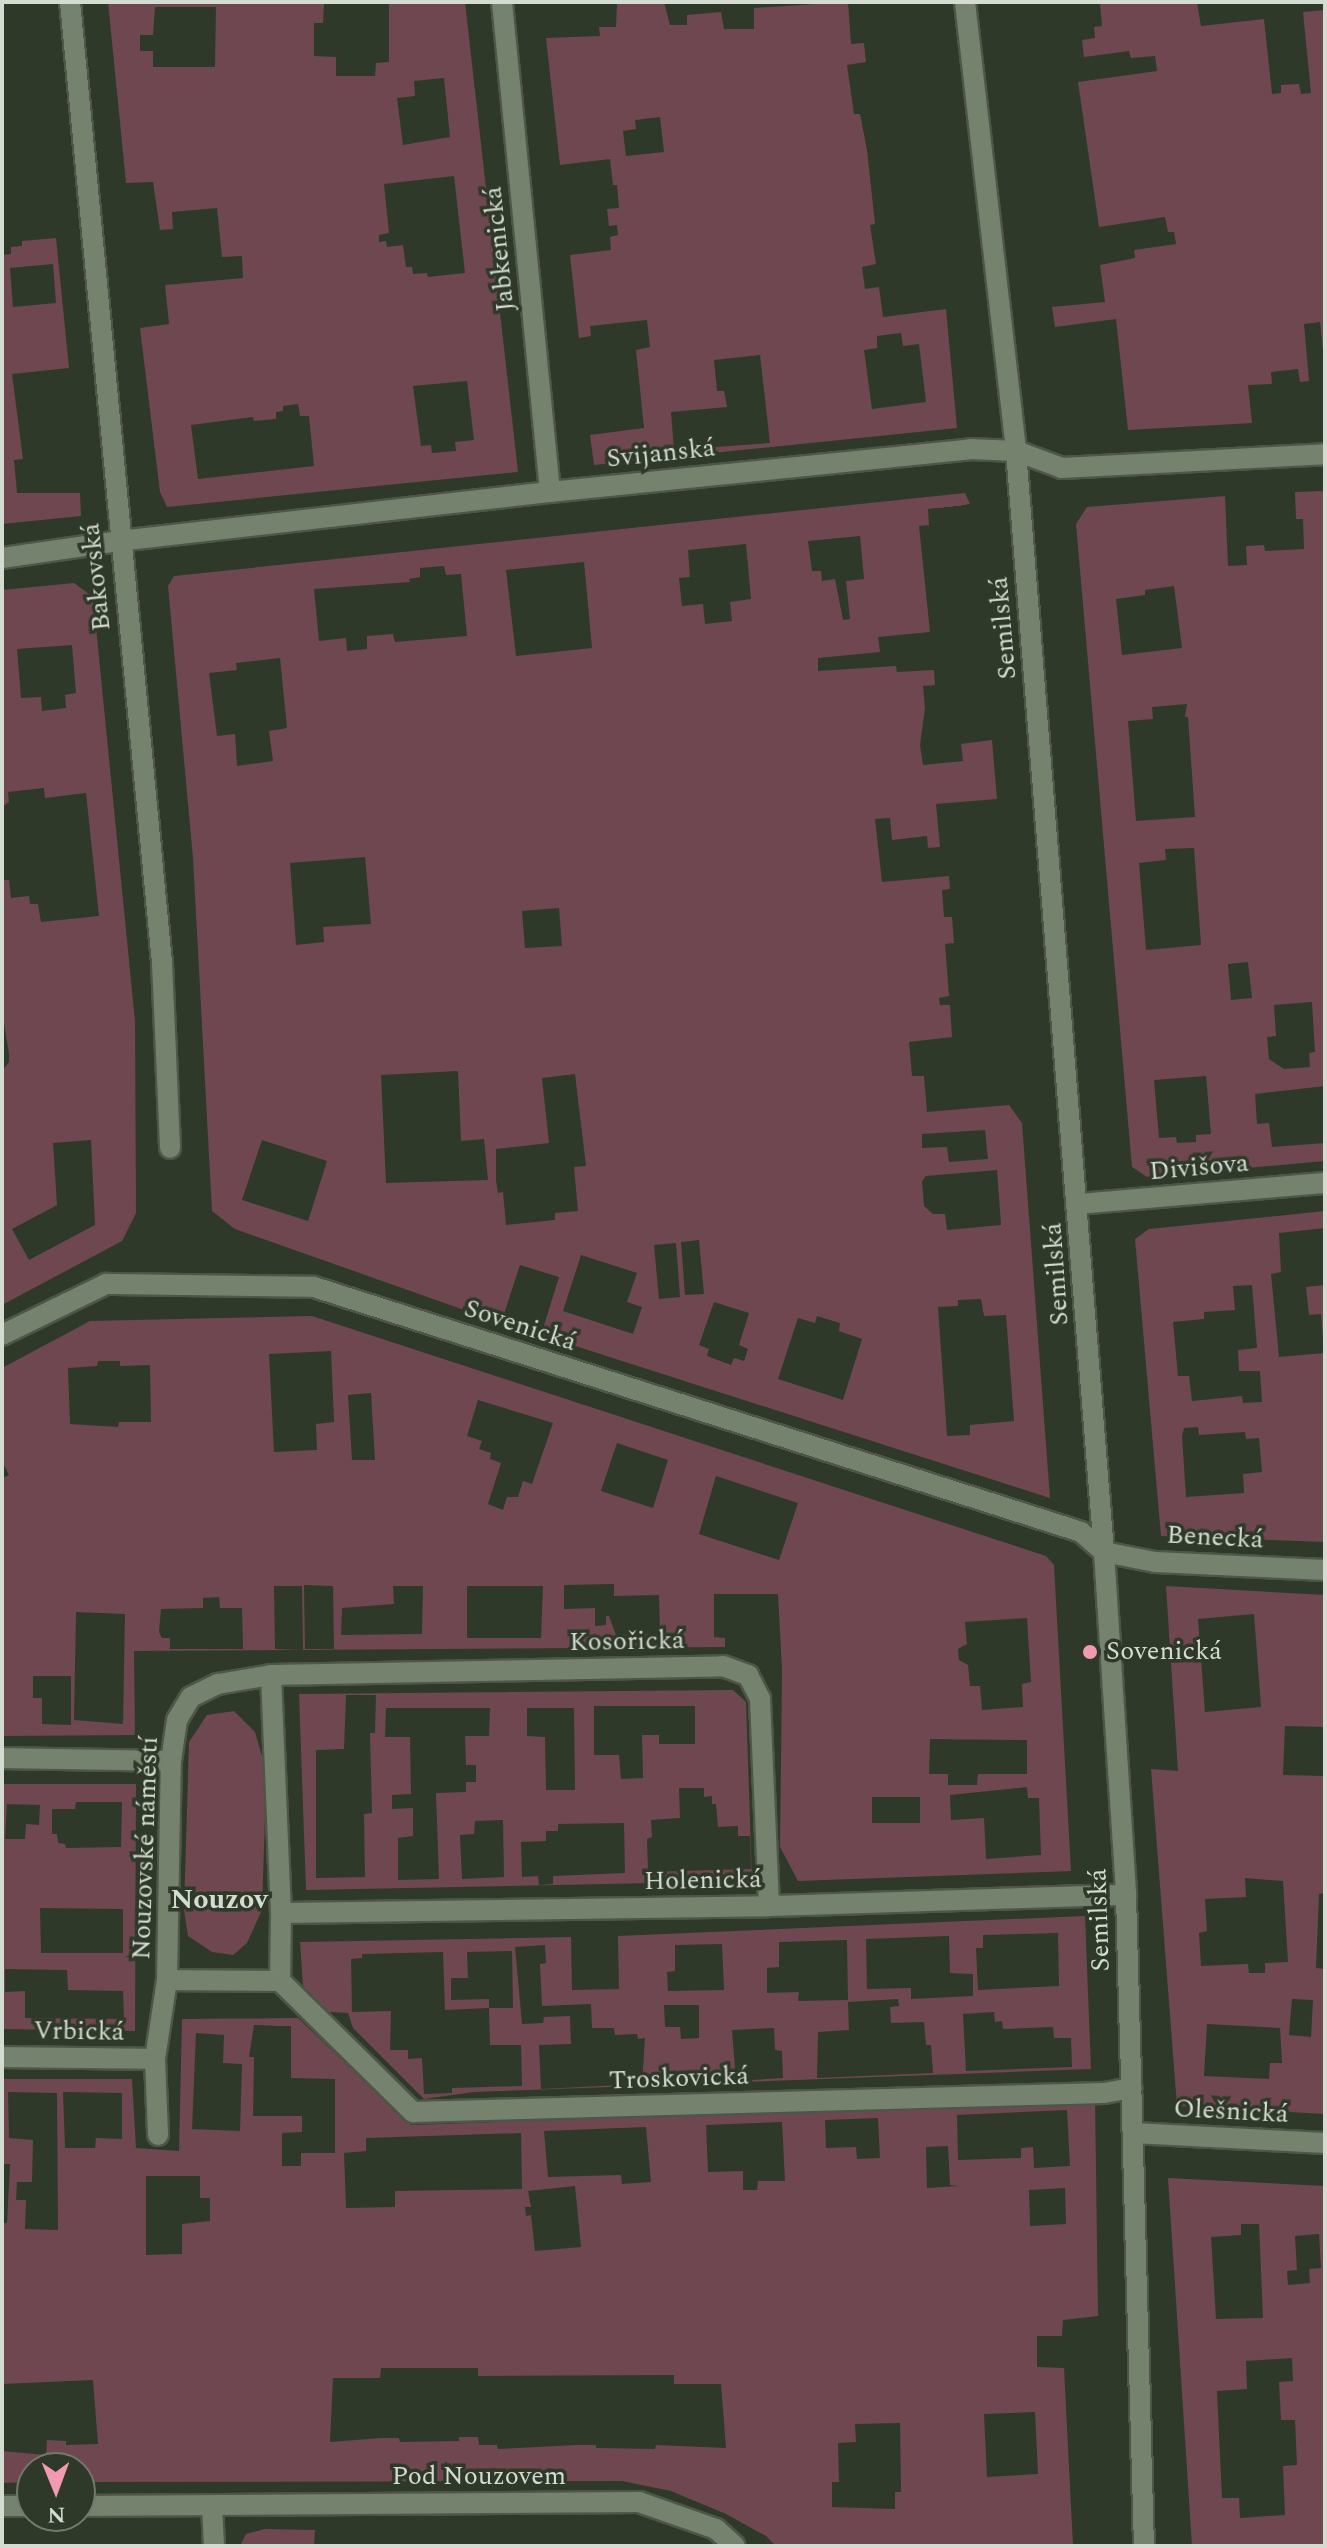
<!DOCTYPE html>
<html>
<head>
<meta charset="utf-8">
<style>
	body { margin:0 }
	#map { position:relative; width:1327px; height:2548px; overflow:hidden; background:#2f3929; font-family:Spectral,serif }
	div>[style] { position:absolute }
	.green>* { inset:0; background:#6e4751 }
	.roads { filter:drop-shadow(2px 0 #4d5647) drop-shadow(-2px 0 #4d5647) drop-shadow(0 2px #4d5647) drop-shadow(0 -2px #4d5647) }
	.minor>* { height:20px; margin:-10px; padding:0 10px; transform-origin:10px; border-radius:10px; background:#75826e }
	.dots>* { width:22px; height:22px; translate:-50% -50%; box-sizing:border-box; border:4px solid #2f3929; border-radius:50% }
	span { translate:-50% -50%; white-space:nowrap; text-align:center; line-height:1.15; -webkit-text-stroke:7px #2f3929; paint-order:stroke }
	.street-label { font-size:26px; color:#d4dbd1 }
	.poi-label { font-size:26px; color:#d4dbd1 }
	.left { translate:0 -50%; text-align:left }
	.neighbourhood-label { font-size:28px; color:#d4dbd1; font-weight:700 }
	.frame { position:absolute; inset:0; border:4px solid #d4dbd1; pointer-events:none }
	.north { position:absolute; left:16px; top:2452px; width:80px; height:80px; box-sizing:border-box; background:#2f3929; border:2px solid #717a6c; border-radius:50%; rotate:179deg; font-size:22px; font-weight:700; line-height:32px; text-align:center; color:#d4dbd1 }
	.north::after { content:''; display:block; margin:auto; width:28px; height:36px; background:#f19ab1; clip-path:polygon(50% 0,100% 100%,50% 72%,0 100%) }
</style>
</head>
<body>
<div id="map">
	<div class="green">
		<i style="clip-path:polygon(evenodd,108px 2px,324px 2px,323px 23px,314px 23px,314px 56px,336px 57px,336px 76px,375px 76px,376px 63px,389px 62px,389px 2px,465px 2px,518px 472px,167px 507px,160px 492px,140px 328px,169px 324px,165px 285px,243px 278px,242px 256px,222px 257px,217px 208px,172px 212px,173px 229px,160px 230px,153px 182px,126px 183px,108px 2px,155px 7px,216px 7px,215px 67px,153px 67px,153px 51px,140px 51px,140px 35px,153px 35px,155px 7px,108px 2px,444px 78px,450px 137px,403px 145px,397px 98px,415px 96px,414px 81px,444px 78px,108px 2px,454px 176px,465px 273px,428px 277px,427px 273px,413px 274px,412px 267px,406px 267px,403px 245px,387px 247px,386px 241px,379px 242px,379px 235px,389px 233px,384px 184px,454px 176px,108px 2px,467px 381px,474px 440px,455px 442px,456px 451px,432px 453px,431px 445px,421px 446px,413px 386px,467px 381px,108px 2px,298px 404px,300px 416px,309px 416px,314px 466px,198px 479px,191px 425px,253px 417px,254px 421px,276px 419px,276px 412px,283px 411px,283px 406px,298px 404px)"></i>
		<i style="clip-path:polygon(evenodd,617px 2px,664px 2px,670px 25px,687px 25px,687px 15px,721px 12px,724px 29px,754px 29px,754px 8px,848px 2px,851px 44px,864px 43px,866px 62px,847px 65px,854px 114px,860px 114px,867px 150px,875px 224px,870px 225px,876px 264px,862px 267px,865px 289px,879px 287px,883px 317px,946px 309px,957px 428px,594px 465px,590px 435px,644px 428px,636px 350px,650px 347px,647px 320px,590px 326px,591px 336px,579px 338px,570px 255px,611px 250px,610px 237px,618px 235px,617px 225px,609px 226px,607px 209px,619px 208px,617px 185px,613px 185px,610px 159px,560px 165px,546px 38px,600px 36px,599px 27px,616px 27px,617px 2px,660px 117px,664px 152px,626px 156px,623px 131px,636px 129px,635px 120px,660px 117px,617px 2px,901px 333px,903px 346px,919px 344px,926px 402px,872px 409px,864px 350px,877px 348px,877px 336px,901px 333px,617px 2px,760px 355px,770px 443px,674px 450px,671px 412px,727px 407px,724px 391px,717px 391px,714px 360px,760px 355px)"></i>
		<i style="clip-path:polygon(1100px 2px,1197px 2px,1201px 26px,1264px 19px,1272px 94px,1281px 93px,1281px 85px,1299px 84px,1301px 94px,1311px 93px,1303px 12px,1325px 10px,1325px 369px,1320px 322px,1304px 324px,1309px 381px,1300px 382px,1298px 369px,1271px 372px,1272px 384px,1248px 385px,1252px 423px,1128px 430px,1116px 319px,1055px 327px,1052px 307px,1105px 302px,1100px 265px,1135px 258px,1134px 250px,1176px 244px,1174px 232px,1168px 232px,1165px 217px,1099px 227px,1078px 82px,1157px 71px,1155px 56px,1131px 58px,1129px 51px,1084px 57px,1082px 40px,1095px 38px,1094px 27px,1102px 26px)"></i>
		<i style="clip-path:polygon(evenodd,56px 238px,69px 368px,12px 374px,23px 459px,14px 460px,17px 493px,80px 493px,81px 516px,2px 524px,2px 255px,11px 254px,11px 247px,22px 246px,22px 241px,56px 238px,53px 264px,56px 303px,13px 307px,10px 268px,53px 264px)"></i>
		<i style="clip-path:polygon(evenodd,1325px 491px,1325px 1086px,1255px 1094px,1257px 1124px,1269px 1123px,1272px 1147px,1325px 1143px,1325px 1161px,1147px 1177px,1132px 1167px,1076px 524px,1087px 507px,1225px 496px,1228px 566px,1247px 565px,1246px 546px,1264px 545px,1265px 551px,1304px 549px,1303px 519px,1296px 519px,1295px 492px,1325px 491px,1174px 586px,1182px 648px,1122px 655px,1116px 599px,1145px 595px,1145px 590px,1174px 586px,1325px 491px,1187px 704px,1185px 717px,1188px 717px,1195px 817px,1136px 821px,1128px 721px,1153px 719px,1152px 707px,1187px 704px,1325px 491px,1194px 848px,1201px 945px,1146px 950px,1139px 863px,1166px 860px,1165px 849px,1194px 848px,1325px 491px,1248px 962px,1252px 998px,1231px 1000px,1228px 964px,1248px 962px,1325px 491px,1312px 1002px,1315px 1052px,1309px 1053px,1310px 1067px,1284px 1069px,1269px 1059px,1267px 1037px,1276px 1036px,1274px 1005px,1312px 1002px,1325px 491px,1206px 1076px,1211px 1134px,1196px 1135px,1196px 1142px,1177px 1143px,1176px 1137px,1159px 1138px,1154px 1080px,1206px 1076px)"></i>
		<i style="clip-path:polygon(evenodd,965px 493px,970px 504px,928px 509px,929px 525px,919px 526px,930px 632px,878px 637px,880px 652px,818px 658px,818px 671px,896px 666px,897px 672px,934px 670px,935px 685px,923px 686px,925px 708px,920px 745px,923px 765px,963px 761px,961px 744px,992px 740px,997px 799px,936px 804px,940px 847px,928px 848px,927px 836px,892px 840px,890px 818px,875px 819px,882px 882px,949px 876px,950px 889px,942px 890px,944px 917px,952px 917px,954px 943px,945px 944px,949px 996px,939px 998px,940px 1005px,950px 1005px,952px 1037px,909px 1042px,912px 1076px,924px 1076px,927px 1112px,1009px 1105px,1022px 1123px,1050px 1498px,541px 1335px,559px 1277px,520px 1265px,501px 1323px,235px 1229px,212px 1211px,193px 858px,168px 586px,174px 576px,965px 493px,860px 536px,864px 579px,846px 581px,850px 619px,843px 620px,835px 579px,822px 581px,821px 571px,812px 571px,808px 541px,860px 536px,965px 493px,746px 544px,751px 599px,730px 602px,732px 621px,705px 624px,703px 604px,682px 606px,679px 578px,690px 577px,688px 550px,746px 544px,965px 493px,584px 562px,592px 648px,516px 656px,506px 570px,584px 562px,965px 493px,444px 566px,446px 575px,461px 574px,467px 636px,395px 642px,393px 634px,367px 636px,367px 649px,347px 651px,346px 638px,319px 641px,314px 589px,410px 582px,409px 579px,420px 577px,420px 568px,444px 566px,965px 493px,280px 658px,287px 728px,269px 731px,273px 761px,237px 766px,235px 734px,217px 736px,209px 673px,237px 670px,236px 663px,280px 658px,965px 493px,365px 857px,371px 924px,323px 927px,324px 942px,296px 945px,290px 863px,365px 857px,965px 493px,559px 908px,562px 946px,525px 948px,522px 911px,559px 908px,965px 493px,458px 1071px,461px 1141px,484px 1139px,488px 1180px,386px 1183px,381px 1075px,458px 1071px,965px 493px,575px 1074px,586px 1166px,574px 1167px,578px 1211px,555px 1213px,555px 1220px,506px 1225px,503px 1192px,498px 1193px,496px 1180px,496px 1149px,549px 1143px,542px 1078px,575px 1074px,965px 493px,985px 1130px,988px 1159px,949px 1162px,947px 1147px,922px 1148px,922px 1134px,985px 1130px,965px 493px,262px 1140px,327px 1161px,308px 1221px,242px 1200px,262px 1140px,965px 493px,997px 1170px,1001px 1225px,947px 1230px,945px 1214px,933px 1214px,924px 1206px,922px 1181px,926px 1176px,997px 1170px,965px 493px,699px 1240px,704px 1294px,685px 1295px,681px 1242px,699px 1240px,965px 493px,676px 1243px,680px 1297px,659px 1299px,654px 1245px,676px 1243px,965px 493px,581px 1255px,637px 1273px,627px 1302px,642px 1307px,633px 1334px,563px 1311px,581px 1255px,965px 493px,981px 1299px,984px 1316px,1006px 1315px,1014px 1421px,970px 1425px,970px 1435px,947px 1436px,938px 1307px,958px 1306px,958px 1300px,981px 1299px,965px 493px,714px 1302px,749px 1313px,739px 1345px,748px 1349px,744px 1361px,734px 1358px,731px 1365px,707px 1356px,709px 1349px,699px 1345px,714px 1302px,965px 493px,817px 1316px,840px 1323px,839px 1331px,862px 1339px,843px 1400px,778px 1379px,798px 1318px,815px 1323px,817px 1316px)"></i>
		<i style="clip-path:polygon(evenodd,74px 583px,93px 597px,135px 1021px,136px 1213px,122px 1241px,2px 1305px,2px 1071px,9px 1062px,9px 1054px,2px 1010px,2px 880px,9px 880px,11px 898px,29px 896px,30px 904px,38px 904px,41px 922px,99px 916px,86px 793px,45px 798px,44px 788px,8px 792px,9px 802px,2px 807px,2px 590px,74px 583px,72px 645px,76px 693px,65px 695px,66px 708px,42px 711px,41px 697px,21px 698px,17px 649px,72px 645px,74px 583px,91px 1140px,95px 1225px,29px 1260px,12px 1229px,57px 1205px,53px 1143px,91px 1140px)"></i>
		<i style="clip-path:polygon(evenodd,1325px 1211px,1325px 1228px,1279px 1233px,1281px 1272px,1271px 1274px,1279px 1357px,1324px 1353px,1321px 1314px,1309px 1315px,1306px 1287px,1325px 1285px,1325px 1542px,1161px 1536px,1135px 1239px,1149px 1229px,1325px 1211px,1252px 1285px,1257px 1348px,1238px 1350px,1239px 1371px,1260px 1371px,1262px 1402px,1243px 1403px,1242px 1396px,1192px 1401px,1189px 1376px,1178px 1376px,1173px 1322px,1204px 1319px,1204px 1312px,1235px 1310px,1233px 1286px,1252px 1285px,1325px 1211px,1198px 1427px,1199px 1435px,1245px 1432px,1246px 1439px,1259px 1438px,1262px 1472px,1243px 1474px,1244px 1493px,1186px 1497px,1182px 1436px,1184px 1428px,1198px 1427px)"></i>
		<i style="clip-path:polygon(evenodd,312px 1316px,1046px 1556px,1054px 1565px,1071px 1871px,798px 1881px,780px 1847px,782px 1670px,778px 1594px,714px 1594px,714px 1637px,725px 1638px,725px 1647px,134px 1651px,135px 1735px,2px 1736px,2px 1479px,9px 1475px,2px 1461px,2px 1368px,90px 1321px,312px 1316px,331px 1351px,334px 1422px,316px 1424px,317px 1450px,274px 1452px,269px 1354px,331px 1351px,312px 1316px,98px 1361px,120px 1361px,120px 1366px,150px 1365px,151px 1422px,119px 1422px,118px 1427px,70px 1424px,68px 1368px,97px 1366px,98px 1361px,312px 1316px,371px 1393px,375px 1460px,352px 1460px,348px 1395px,371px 1393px,312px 1316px,478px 1400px,553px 1423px,532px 1484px,523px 1481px,518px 1497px,507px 1497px,503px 1510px,488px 1504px,501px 1463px,490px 1459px,491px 1453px,479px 1449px,482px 1441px,467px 1436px,478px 1400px,312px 1316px,617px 1443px,668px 1460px,653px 1508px,601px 1491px,617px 1443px,312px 1316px,716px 1476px,798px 1503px,779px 1560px,699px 1534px,716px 1476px,312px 1316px,614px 1584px,614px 1596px,659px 1595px,660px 1634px,616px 1635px,609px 1616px,606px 1616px,606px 1625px,595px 1626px,595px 1608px,564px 1609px,564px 1585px,614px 1584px,312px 1316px,304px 1585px,333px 1586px,334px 1649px,305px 1649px,304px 1585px,312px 1316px,274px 1586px,302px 1586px,303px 1650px,275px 1649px,274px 1586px,312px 1316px,393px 1586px,423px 1586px,422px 1634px,341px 1635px,342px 1608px,394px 1604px,393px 1586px,312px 1316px,467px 1586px,543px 1586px,541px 1638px,467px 1638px,467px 1586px,312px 1316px,219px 1597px,220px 1608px,242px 1608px,243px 1649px,170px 1649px,170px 1638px,162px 1638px,159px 1632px,161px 1609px,203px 1608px,203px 1598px,219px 1597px,312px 1316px,76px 1612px,125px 1614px,123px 1724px,74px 1720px,76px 1612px,312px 1316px,1027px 1618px,1031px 1682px,1022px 1684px,1023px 1707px,982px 1710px,980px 1686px,970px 1686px,968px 1665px,959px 1660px,958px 1649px,967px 1644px,965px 1622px,1027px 1618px,312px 1316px,33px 1676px,71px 1676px,71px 1725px,42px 1724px,42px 1698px,33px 1698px,33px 1676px,312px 1316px,930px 1739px,1027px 1740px,1027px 1774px,978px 1774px,977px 1785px,948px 1785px,948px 1774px,929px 1774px,930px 1739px,312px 1316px,1027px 1787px,1028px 1798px,1039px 1798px,1041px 1855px,986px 1859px,984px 1818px,951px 1820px,950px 1795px,1027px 1787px,312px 1316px,920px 1797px,920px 1823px,872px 1823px,872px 1797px,920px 1797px)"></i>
		<i style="clip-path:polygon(evenodd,1166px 1586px,1325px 1595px,1325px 1727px,1285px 1726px,1283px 1775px,1325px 1776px,1325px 1893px,1319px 1894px,1316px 1968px,1325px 1969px,1325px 2114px,1177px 2106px,1151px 1769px,1178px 1771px,1166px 1586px,1254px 1614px,1261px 1707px,1205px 1712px,1198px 1619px,1254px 1614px,1166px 1586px,1245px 1878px,1283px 1881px,1288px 1962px,1265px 1963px,1265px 1973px,1249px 1973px,1248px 1964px,1201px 1966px,1199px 1933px,1207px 1931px,1205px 1899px,1246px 1897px,1245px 1878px,1166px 1586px,1292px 1999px,1313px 2000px,1311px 2037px,1289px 2035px,1292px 1999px,1166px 1586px,1207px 2024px,1280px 2028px,1282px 2063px,1270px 2063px,1269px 2079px,1204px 2076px,1207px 2024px)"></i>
		<i style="clip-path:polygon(evenodd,733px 1690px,746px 1702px,752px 1881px,306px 1890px,299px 1694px,733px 1690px,346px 1695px,376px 1695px,375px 1733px,370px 1733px,372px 1813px,364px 1814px,365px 1877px,316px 1878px,316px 1750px,344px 1749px,346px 1695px,733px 1690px,594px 1706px,695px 1706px,695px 1744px,659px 1744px,659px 1735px,642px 1735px,643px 1778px,621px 1779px,619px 1755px,594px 1755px,594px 1706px,733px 1690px,386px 1708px,490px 1708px,489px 1736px,465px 1736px,466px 1765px,476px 1765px,476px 1782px,466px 1782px,466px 1792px,436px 1793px,439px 1879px,398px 1880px,398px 1838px,413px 1836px,413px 1808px,392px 1809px,392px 1795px,411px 1794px,410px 1737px,385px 1737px,386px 1708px,733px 1690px,527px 1708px,574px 1708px,575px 1790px,546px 1790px,545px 1737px,527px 1736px,527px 1708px,733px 1690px,679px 1788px,704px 1788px,704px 1797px,712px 1796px,712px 1804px,716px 1804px,718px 1827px,738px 1826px,738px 1836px,750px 1836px,751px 1869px,648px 1872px,647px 1839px,652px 1837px,651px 1820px,680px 1818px,679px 1788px,733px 1690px,503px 1820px,504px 1877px,462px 1879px,460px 1835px,474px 1834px,475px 1821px,503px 1820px,733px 1690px,624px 1823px,625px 1873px,553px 1876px,553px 1884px,539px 1885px,538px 1876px,522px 1877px,521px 1842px,546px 1841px,546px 1831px,558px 1831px,558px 1824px,624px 1823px)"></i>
		<i style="clip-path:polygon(234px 1711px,255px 1732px,263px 1760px,265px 1816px,262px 1910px,247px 1943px,233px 1955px,212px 1952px,188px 1936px,184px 1910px,189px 1742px,207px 1715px)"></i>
		<i style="clip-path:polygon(evenodd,2px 1784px,136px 1784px,135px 2031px,2px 2029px,2px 1784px,76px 1802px,122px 1802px,121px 1847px,66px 1848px,65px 1844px,58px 1843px,57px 1834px,52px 1834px,52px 1809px,75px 1809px,76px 1802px,2px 1784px,7px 1804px,40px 1805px,39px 1825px,26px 1824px,25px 1839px,5px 1839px,7px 1804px,2px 1784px,40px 1908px,123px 1909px,123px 1953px,41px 1953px,40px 1908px,2px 1784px,5px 1969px,67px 1970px,68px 1990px,123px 1991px,124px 2019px,25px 2018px,25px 1991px,5px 1992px,5px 1969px)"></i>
		<i style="clip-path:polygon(evenodd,1085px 1916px,1091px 2069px,474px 2092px,424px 2099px,353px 2028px,348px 2013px,329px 2012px,303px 1986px,300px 1942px,571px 1937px,572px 1990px,619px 1989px,618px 1936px,1085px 1916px,1058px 1933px,1059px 1986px,978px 1990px,976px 1948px,983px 1948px,983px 1935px,1058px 1933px,1085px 1916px,949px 1936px,950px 1973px,973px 1974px,973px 1996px,911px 1999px,911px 1988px,867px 1989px,866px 1939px,949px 1936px,1085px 1916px,847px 1940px,848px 2000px,798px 2001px,799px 1992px,767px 1993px,767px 1968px,779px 1967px,779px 1942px,847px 1940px,1085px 1916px,722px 1944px,724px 1990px,668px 1991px,667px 1972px,675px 1971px,675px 1945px,722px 1944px,1085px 1916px,545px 1945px,546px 1963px,540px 1964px,542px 2006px,591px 2004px,592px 2028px,614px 2028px,615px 2035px,637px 2034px,638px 2039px,645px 2038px,642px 2084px,541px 2089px,539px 2045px,571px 2044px,570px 2016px,544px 2017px,543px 2023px,522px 2024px,515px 1947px,545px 1945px,1085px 1916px,512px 1951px,513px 2008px,489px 2008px,489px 1999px,451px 2000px,451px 1978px,468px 1978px,467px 1952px,512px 1951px,1085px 1916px,443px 1952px,445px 2010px,489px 2008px,490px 2045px,521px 2045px,522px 2086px,452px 2088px,452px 2093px,424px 2094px,422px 2058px,408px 2059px,408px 2050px,390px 2050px,391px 2011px,352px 2012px,351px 1959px,362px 1958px,362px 1954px,443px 1952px,1085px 1916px,898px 1999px,899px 2006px,890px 2007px,891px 2023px,924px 2022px,926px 2045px,931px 2045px,933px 2073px,817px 2078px,818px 2032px,849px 2030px,848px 2002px,898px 1999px,1085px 1916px,664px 2005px,699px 2005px,699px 2038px,681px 2039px,680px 2027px,665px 2027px,664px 2005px,1085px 1916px,994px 2012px,995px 2022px,1002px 2021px,1003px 2029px,1053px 2027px,1054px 2038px,1071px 2038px,1072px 2067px,966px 2071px,963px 2014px,994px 2012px,1085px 1916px,774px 2028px,775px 2050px,782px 2051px,783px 2078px,736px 2081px,732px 2030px,774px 2028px)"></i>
		<i style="clip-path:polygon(evenodd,298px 2018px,411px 2125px,1095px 2100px,1098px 2316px,1063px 2320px,1062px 2336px,1037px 2336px,1037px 2367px,1064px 2368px,1073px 2546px,776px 2546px,766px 2536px,726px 2514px,671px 2491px,622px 2481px,80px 2482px,80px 2468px,32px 2468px,32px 2482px,2px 2483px,2px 2451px,46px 2455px,47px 2440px,66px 2441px,66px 2445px,98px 2444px,93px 2380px,2px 2384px,2px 2223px,7px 2223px,10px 2164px,2px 2164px,2px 2079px,132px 2079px,136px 2148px,179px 2151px,182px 2019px,298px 2018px,254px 2025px,291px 2026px,291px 2078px,335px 2079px,335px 2153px,301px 2153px,301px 2166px,282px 2166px,282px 2133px,302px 2132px,302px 2116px,253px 2116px,254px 2057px,249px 2057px,254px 2025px,298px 2018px,196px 2033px,224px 2035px,223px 2063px,242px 2064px,240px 2131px,192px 2129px,196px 2033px,298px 2018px,8px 2092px,57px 2093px,58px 2230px,25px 2229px,26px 2200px,16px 2200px,17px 2182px,32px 2182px,33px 2140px,9px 2138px,8px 2092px,298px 2018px,63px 2092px,122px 2093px,122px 2139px,96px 2138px,95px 2148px,65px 2148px,63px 2092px,298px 2018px,1067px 2110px,1070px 2166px,1034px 2168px,1033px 2147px,1021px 2148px,1021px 2158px,958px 2160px,957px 2115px,1067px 2110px,298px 2018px,878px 2118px,880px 2158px,857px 2159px,856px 2147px,826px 2148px,825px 2120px,878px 2118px,298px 2018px,782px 2122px,785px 2181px,758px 2181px,757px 2190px,743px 2190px,743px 2171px,708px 2172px,706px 2125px,782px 2122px,298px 2018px,646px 2127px,651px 2182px,622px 2184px,621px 2175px,548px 2177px,544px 2131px,646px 2127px,298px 2018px,521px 2133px,522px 2189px,395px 2191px,395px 2207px,346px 2208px,344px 2153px,366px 2151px,366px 2138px,521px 2133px,298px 2018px,948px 2146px,950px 2185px,959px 2186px,927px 2188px,926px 2147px,948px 2146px,298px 2018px,146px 2176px,200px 2176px,200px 2198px,210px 2198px,210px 2221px,182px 2224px,182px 2254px,146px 2255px,146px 2176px,298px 2018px,575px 2186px,581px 2247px,535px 2251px,531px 2215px,526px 2216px,525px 2207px,531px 2207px,528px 2191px,575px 2186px,298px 2018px,1065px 2188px,1066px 2224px,1030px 2226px,1029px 2190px,1065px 2188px,298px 2018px,381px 2368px,478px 2368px,478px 2376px,674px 2375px,674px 2384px,721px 2384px,726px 2448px,656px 2445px,655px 2449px,596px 2448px,596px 2445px,576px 2445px,498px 2449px,497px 2445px,479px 2445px,478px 2437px,459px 2437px,459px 2441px,400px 2442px,399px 2438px,381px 2438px,330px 2442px,333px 2378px,380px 2378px,381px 2368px,298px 2018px,1035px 2412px,1038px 2474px,987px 2477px,984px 2414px,1035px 2412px,298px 2018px,900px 2423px,901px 2492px,895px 2492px,895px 2509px,832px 2507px,832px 2482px,839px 2482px,838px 2443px,856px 2442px,855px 2424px,900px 2423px)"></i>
		<i style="clip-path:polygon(evenodd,1168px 2178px,1325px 2186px,1325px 2546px,1192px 2546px,1168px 2178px,1241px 2224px,1259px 2224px,1263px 2318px,1216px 2319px,1211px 2237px,1241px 2235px,1241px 2224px,1168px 2178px,1319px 2234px,1321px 2268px,1309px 2269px,1310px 2283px,1288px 2285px,1287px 2271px,1297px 2270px,1295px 2236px,1319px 2234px,1168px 2178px,1292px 2358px,1293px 2381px,1279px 2382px,1281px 2420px,1295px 2420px,1297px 2465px,1283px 2466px,1285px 2515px,1240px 2518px,1239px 2498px,1222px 2498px,1217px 2391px,1247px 2389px,1246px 2361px,1292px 2358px)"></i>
		<i style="clip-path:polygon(265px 2529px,315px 2530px,314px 2546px,240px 2546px,246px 2534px)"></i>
	</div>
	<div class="roads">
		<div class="minor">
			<i style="left:70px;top:2px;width:965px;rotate:84.53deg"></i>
			<i style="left:162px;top:963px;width:185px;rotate:87.5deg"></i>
			<i style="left:502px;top:2px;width:492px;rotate:84.4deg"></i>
			<i style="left:965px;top:2px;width:452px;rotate:83.5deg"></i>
			<i style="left:1016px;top:451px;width:1105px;rotate:85.43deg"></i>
			<i style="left:1104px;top:1552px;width:344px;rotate:86.3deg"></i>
			<i style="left:1126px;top:1895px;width:651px;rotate:88.42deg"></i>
			<i style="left:2px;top:558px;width:118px;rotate:-8.3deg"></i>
			<i style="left:119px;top:541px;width:434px;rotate:-6.5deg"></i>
			<i style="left:550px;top:492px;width:422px;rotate:-5.8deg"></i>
			<i style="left:970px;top:449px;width:46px;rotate:2.5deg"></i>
			<i style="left:1016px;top:451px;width:49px;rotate:20.3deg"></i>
			<i style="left:1062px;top:468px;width:263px;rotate:-3deg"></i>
			<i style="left:1078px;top:1204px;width:248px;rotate:-4.9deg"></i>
			<i style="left:2px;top:1335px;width:116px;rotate:-26.1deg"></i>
			<i style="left:106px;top:1284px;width:208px;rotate:0.8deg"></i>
			<i style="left:314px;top:1287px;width:805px;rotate:17.71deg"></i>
			<i style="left:1081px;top:1532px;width:30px;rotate:41deg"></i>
			<i style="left:1104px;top:1552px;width:52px;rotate:11.1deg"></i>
			<i style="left:1155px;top:1562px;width:170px;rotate:2.7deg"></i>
			<i style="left:271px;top:1675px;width:238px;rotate:87.6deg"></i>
			<i style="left:281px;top:1913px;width:68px;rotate:90.8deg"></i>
			<i style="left:2px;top:1758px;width:169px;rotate:1deg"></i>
			<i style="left:281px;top:1913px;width:488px;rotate:-0.8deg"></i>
			<i style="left:769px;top:1906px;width:357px;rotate:-1.8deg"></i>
			<i style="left:167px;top:1980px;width:113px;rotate:0.5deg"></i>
			<i style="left:280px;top:1981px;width:187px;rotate:44.6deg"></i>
			<i style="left:413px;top:2112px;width:691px;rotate:-1.58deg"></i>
			<i style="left:1104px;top:2093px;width:28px;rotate:-10deg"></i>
			<i style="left:2px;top:2057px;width:153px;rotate:0.7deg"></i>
			<i style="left:155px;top:2059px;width:80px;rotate:-81.4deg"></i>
			<i style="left:167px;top:1980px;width:219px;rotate:-89deg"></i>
			<i style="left:171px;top:1761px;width:41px;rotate:-81.7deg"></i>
			<i style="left:177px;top:1720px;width:27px;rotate:-59deg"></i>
			<i style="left:191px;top:1697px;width:30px;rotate:-26deg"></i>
			<i style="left:218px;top:1684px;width:54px;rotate:-9.6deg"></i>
			<i style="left:271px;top:1675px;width:452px;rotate:-1.1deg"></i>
			<i style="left:723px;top:1666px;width:27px;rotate:20deg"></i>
			<i style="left:748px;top:1675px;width:27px;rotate:63deg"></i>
			<i style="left:760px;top:1699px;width:207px;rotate:87.5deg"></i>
			<i style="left:155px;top:2059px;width:76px;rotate:87.7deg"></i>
			<i style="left:1134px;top:2133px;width:191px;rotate:3deg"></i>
			<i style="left:2px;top:2506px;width:30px"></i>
			<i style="left:80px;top:2506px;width:559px;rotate:-0.41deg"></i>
			<i style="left:639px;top:2502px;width:82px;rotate:19.3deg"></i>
			<i style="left:716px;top:2529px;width:25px;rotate:42deg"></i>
			<i style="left:212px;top:2506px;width:40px;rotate:87.1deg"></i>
		</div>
	</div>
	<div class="dots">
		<i style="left:1090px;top:1652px;background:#f19ab1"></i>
	</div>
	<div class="street-label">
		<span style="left:500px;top:249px;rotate:-96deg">Jabkenická</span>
		<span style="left:661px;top:454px;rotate:-6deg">Svijanská</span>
		<span style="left:97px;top:577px;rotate:-96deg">Bakovská</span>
		<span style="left:1004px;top:628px;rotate:-95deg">Semilská</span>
		<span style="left:1199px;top:1168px;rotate:-5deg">Divišova</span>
		<span style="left:1057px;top:1274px;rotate:-94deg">Semilská</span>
		<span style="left:520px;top:1326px;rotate:18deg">Sovenická</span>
		<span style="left:1215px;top:1538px;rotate:3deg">Benecká</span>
		<span style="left:627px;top:1642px;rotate:-1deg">Kosořická</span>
		<span style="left:146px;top:1848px;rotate:-88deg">Nouzovské náměstí</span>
		<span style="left:703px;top:1881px;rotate:-1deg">Holenická</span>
		<span style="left:1100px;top:1920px;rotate:-92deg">Semilská</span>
		<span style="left:79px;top:2032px;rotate:1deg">Vrbická</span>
		<span style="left:679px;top:2079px;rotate:-2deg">Troskovická</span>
		<span style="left:1231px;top:2112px;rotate:3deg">Olešnická</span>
		<span style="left:479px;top:2477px">Pod Nouzovem</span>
	</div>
	<div class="poi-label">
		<span class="left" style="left:1106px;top:1652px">Sovenická</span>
	</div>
	<div class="neighbourhood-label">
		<span style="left:219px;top:1900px">Nouzov</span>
	</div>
	<div class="frame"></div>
	<div class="north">N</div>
</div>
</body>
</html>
